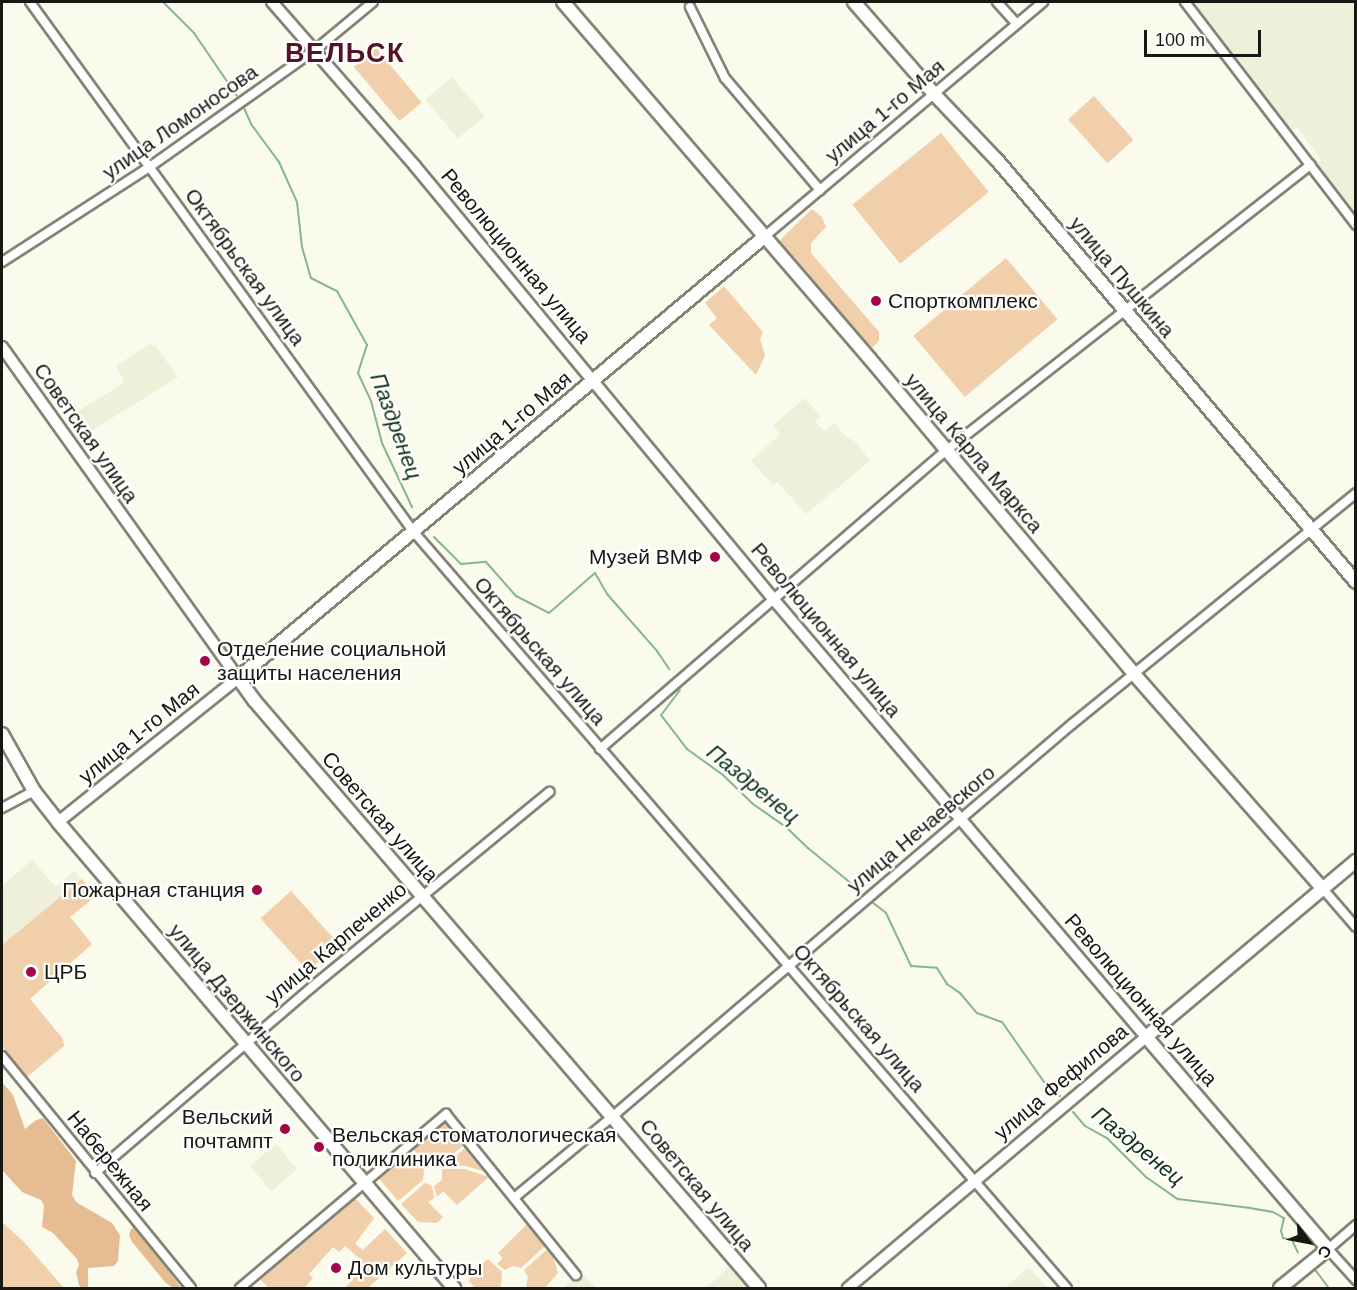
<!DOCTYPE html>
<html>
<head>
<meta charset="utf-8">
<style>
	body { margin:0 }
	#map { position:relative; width:1357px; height:1290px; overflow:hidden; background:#fafbec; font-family:Arial,sans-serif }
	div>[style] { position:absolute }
	.built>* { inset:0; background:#eff0da; transform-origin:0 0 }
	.green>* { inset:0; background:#f1cfab; transform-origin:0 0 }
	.forest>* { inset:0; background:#e6bd92 }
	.stream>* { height:2px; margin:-1px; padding:0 1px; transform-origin:1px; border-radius:1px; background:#86b590 }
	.roads { filter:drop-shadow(2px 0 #838376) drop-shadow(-2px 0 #838376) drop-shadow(0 2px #838376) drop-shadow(0 -2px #838376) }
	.minor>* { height:8px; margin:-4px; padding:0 4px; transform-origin:4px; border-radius:4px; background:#fff }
	.tertiary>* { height:10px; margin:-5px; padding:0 5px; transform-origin:5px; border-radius:5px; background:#fff }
	.secondary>* { height:12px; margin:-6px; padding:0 6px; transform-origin:6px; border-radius:6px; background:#fff }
	.dots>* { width:16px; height:16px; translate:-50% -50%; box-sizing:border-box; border:3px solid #fff; border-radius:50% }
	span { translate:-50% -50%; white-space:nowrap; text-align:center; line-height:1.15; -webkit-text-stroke:4.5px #fff; paint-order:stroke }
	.street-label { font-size:21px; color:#181813 }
	.poi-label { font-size:21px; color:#181813 }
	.left { translate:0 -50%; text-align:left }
	.right { translate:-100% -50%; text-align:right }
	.water-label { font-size:22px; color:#0e3319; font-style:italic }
	.district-label { font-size:27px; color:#561228; font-weight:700; letter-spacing:1.5px }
	.frame { position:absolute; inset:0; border:3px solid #181813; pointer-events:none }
	.north { position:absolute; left:1279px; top:1212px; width:60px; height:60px; -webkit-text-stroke:4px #fff; paint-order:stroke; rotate:122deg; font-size:16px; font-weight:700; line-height:24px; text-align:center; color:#181813 }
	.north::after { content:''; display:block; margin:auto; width:21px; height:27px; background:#181813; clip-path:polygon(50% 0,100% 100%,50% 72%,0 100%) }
	.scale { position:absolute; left:1144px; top:30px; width:117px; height:27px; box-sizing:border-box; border:3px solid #181813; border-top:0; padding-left:8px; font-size:18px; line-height:21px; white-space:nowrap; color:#181813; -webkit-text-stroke:4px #fff; paint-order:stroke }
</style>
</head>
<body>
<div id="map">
	<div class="built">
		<i style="clip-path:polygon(1193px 2px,1355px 2px,1355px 214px,1317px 164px,1321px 160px,1297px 127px,1291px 131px)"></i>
		<i style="left:452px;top:77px;width:51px;height:35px;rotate:50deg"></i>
		<i style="clip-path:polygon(149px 344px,155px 345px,178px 377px,80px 438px,67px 418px,125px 382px,116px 366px)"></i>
		<i style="clip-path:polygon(805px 398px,821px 417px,815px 421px,824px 431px,835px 423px,843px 434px,857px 443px,870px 461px,806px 514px,777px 482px,773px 485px,751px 461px,780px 434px,773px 425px)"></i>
		<i style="clip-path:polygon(32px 860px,56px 887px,74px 871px,96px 896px,70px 917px,92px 944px,30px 999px,63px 1039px,64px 1046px,2px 1046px,2px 886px)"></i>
		<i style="left:276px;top:1144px;width:33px;height:34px;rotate:50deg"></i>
		<i style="clip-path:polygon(731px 1265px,752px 1288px,706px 1288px)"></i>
		<i style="clip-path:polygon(1029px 1267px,1047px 1288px,1004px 1288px)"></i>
		<i style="clip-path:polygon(581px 1272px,596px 1288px,563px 1288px)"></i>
	</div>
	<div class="green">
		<i style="left:376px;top:48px;width:71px;height:29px;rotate:50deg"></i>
		<i style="left:1094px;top:96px;width:59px;height:35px;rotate:48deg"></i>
		<i style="left:941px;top:133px;width:76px;height:114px;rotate:51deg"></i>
		<i style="clip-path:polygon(812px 209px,822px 217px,826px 227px,811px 243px,811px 253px,879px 332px,879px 341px,872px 348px,866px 346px,783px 251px,780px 240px)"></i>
		<i style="left:1006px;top:258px;width:80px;height:121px;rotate:50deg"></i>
		<i style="clip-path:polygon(724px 286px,763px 332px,760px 339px,765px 355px,756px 375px,709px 325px,717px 318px,705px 303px)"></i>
		<i style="clip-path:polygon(82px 879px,96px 896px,70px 917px,92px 944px,30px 999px,63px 1039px,64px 1046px,27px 1077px,2px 1046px,2px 945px)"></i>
		<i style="left:291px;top:891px;width:71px;height:41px;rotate:48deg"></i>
		<i style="clip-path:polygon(443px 1121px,451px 1125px,466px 1143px,439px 1166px,427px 1165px,411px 1147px)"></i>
		<i style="clip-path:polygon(466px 1147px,490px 1173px,465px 1166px,445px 1165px)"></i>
		<i style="clip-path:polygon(410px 1156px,424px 1168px,423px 1180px,398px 1201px,377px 1176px,399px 1157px)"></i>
		<i style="clip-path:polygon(442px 1169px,464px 1169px,489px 1177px,457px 1205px,443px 1191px,437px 1197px,434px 1186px,442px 1180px)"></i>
		<i style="clip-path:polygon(425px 1183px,432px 1186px,434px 1198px,428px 1202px,443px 1217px,437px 1223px,418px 1222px,401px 1204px)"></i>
		<i style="clip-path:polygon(354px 1197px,374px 1218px,355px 1244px,363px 1250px,385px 1229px,407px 1253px,368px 1288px,345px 1288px,360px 1271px,353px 1265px,359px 1258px,345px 1246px,339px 1252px,333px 1247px,309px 1274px,313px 1278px,304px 1288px,269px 1288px,260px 1279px)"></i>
		<i style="clip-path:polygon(2px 1222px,24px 1242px,64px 1288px,2px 1288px)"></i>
		<i style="clip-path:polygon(529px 1222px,547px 1244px,521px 1268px,513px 1266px,505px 1270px,497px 1264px,503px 1258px,498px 1253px)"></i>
		<i style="clip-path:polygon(550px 1247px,558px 1273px,545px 1288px,526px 1288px,528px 1277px,524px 1270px)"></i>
		<i style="clip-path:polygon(488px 1259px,502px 1272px,501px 1286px,498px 1288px,475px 1288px,469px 1281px,471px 1272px)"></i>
	</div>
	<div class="forest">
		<i style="clip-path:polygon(2px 1082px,13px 1095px,25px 1129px,36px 1120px,43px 1118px,76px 1161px,72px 1195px,76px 1202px,112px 1223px,120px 1235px,118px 1261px,114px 1266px,88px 1268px,88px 1288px,81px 1288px,79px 1285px,76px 1272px,79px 1265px,77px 1259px,53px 1233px,42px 1227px,44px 1206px,41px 1200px,22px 1192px,2px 1170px)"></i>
		<i style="clip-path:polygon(137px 1226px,152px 1238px,155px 1252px,181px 1288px,173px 1288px,165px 1282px,132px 1242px,129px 1235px,131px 1229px)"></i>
	</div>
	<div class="stream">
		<i style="left:163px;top:2px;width:44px;rotate:45deg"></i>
		<i style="left:194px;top:33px;width:76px;rotate:55.7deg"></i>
		<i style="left:244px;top:108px;width:17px;rotate:66deg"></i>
		<i style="left:251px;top:124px;width:47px;rotate:53.6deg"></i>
		<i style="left:279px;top:162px;width:44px;rotate:65.8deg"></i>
		<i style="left:297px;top:202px;width:45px;rotate:83.7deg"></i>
		<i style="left:302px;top:247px;width:32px;rotate:74deg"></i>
		<i style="left:311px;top:278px;width:29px;rotate:27deg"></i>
		<i style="left:337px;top:291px;width:62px;rotate:60.9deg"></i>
		<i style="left:367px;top:345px;width:29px;rotate:108deg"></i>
		<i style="left:358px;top:373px;width:31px;rotate:65deg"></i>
		<i style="left:371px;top:401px;width:43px;rotate:75.3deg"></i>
		<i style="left:382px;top:443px;width:71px;rotate:64.9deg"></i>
		<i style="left:434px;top:537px;width:38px;rotate:45deg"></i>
		<i style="left:461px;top:564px;width:25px;rotate:-5deg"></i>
		<i style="left:486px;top:562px;width:45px;rotate:48.6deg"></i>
		<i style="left:516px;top:596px;width:37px;rotate:27deg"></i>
		<i style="left:549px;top:613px;width:61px;rotate:-41deg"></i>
		<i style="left:595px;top:573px;width:24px;rotate:60deg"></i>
		<i style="left:607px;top:594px;width:76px;rotate:48.7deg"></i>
		<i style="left:657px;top:651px;width:22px;rotate:56deg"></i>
		<i style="left:680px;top:690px;width:31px;rotate:127deg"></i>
		<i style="left:661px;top:715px;width:43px;rotate:52.6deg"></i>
		<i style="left:687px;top:749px;width:44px;rotate:35.8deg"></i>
		<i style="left:723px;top:775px;width:42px;rotate:44deg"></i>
		<i style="left:753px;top:804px;width:39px;rotate:35deg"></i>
		<i style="left:785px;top:826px;width:32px;rotate:44deg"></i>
		<i style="left:808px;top:848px;width:65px;rotate:39.4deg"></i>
		<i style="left:872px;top:902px;width:18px;rotate:38deg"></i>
		<i style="left:886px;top:913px;width:59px;rotate:64.7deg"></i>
		<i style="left:911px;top:966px;width:26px;rotate:4deg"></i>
		<i style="left:937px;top:968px;width:19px;rotate:58deg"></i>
		<i style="left:947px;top:984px;width:16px;rotate:35deg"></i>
		<i style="left:960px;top:993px;width:26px;rotate:50deg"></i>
		<i style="left:977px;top:1013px;width:27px;rotate:20deg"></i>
		<i style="left:1002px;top:1022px;width:85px;rotate:55deg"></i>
		<i style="left:1051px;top:1092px;width:10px;rotate:24deg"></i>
		<i style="left:1073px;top:1112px;width:18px;rotate:49deg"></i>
		<i style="left:1085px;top:1126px;width:26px;rotate:29deg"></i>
		<i style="left:1108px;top:1139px;width:54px;rotate:45deg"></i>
		<i style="left:1146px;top:1177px;width:39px;rotate:35deg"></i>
		<i style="left:1178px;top:1199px;width:73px;rotate:7.1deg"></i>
		<i style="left:1250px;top:1208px;width:23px;rotate:10deg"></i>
		<i style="left:1273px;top:1212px;width:13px;rotate:29deg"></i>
		<i style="left:1284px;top:1218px;width:13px;rotate:103deg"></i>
		<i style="left:1281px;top:1231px;width:7px;rotate:74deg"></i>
		<i style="left:1283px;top:1238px;width:9px;rotate:13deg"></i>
		<i style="left:1292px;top:1240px;width:14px;rotate:65deg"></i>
		<i style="left:1313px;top:1267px;width:26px;rotate:53deg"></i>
	</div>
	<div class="roads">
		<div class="minor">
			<i style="left:30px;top:2px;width:653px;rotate:54.1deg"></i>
			<i style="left:413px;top:531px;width:1000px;rotate:49.18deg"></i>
			<i style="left:997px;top:2px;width:28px;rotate:48deg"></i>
			<i style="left:1185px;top:2px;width:281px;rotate:52.5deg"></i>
			<i style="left:690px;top:7px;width:79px;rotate:63.8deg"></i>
			<i style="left:725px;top:78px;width:147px;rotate:49.7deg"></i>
			<i style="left:764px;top:237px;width:365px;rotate:-40.1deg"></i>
			<i style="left:2px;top:262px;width:177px;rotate:-32.8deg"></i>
			<i style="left:151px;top:166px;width:201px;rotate:-35.3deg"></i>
			<i style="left:315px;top:50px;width:75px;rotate:-39.6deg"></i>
			<i style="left:600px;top:749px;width:458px;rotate:-40.8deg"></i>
			<i style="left:947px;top:450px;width:462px;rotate:-38.1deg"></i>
			<i style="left:2px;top:808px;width:36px;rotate:-28deg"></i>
			<i style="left:1323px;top:889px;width:50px;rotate:49deg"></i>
			<i style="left:2px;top:1056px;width:299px;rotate:50.8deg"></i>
			<i style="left:95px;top:1173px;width:287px;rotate:-40.6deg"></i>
			<i style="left:313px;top:986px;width:306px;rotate:-39.4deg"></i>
			<i style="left:514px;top:1198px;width:129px;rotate:-39.6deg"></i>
			<i style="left:613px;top:1116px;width:604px;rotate:-40.5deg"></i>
			<i style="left:1072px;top:724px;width:366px;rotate:-39.1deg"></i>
			<i style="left:1356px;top:1225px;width:37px;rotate:139deg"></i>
			<i style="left:1328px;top:1249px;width:42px;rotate:47.9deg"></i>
			<i style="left:240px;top:1288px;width:270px;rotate:-40.2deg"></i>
			<i style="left:446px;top:1114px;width:207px;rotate:51.1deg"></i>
		</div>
		<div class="tertiary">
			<i style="left:272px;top:2px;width:218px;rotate:48.9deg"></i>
			<i style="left:415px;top:166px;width:565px;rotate:50.39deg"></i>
			<i style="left:775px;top:601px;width:572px;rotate:49.6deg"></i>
			<i style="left:1146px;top:1037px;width:390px;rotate:139.9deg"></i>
			<i style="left:2px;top:347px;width:407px;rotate:54.5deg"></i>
			<i style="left:238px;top:678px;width:231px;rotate:141.3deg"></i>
		</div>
		<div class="secondary">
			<i style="left:563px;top:2px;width:471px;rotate:49.3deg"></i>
			<i style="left:870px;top:359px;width:411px;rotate:50deg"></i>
			<i style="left:1134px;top:674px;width:286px;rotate:48.7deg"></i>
			<i style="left:854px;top:2px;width:123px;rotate:48.9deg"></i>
			<i style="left:935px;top:95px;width:90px;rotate:46.4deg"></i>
			<i style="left:997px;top:160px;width:554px;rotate:49.61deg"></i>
			<i style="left:2px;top:734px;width:65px;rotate:60.7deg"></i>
			<i style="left:34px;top:791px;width:39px;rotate:52deg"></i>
			<i style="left:58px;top:822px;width:612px;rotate:49.64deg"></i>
			<i style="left:759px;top:1288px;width:775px;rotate:-130.66deg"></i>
			<i style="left:254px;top:700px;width:27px;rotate:-126deg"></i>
			<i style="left:238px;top:678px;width:686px;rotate:-39.98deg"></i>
			<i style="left:1280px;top:1288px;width:62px;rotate:-39.1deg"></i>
			<i style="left:1328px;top:1249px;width:279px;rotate:-130.6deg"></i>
			<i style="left:1146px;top:1037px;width:274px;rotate:-40deg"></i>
		</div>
	</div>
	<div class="dots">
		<i style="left:876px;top:301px;background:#a10747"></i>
		<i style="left:715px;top:557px;background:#a10747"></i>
		<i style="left:205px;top:661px;background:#a10747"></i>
		<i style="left:257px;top:890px;background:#a10747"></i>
		<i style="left:31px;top:972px;background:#a10747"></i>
		<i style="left:285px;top:1129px;background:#a10747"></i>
		<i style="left:319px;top:1147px;background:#a10747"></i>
		<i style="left:336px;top:1268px;background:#a10747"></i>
	</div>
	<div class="street-label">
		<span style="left:885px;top:111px;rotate:-40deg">улица 1-го Мая</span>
		<span style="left:180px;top:122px;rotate:-35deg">улица Ломоносова</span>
		<span style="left:516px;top:256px;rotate:50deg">Революционная улица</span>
		<span style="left:245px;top:267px;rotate:54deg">Октябрьская улица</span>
		<span style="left:1122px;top:277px;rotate:50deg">улица Пушкина</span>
		<span style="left:512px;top:423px;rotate:-40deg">улица 1-го Мая</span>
		<span style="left:86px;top:433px;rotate:55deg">Советская улица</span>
		<span style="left:974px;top:453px;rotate:50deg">улица Карла Маркса</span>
		<span style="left:826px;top:630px;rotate:50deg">Революционная улица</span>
		<span style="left:540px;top:651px;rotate:49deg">Октябрьская улица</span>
		<span style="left:139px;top:733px;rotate:-39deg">улица 1-го Мая</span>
		<span style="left:380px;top:817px;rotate:49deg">Советская улица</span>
		<span style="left:921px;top:829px;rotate:-40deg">улица Нечаевского</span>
		<span style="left:336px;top:943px;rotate:-40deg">улица Карпеченко</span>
		<span style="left:1141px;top:1000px;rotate:49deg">Революционная улица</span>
		<span style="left:237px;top:1003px;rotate:50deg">улица Дзержинского</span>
		<span style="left:859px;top:1018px;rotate:49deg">Октябрьская улица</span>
		<span style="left:1061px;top:1082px;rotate:-40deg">улица Фефилова</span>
		<span style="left:110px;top:1161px;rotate:51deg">Набережная</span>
		<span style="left:697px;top:1185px;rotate:50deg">Советская улица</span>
	</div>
	<div class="poi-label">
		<span class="left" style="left:888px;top:301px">Спорткомплекс</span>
		<span class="right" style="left:703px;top:557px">Музей ВМФ</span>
		<span class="left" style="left:217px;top:661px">Отделение социальной<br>защиты населения</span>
		<span class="right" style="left:245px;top:890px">Пожарная станция</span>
		<span class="left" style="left:44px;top:972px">ЦРБ</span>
		<span class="right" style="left:273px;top:1129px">Вельский<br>почтампт</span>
		<span class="left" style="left:332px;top:1147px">Вельская стоматологическая<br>поликлиника</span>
		<span class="left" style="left:348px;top:1268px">Дом культуры</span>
	</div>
	<div class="water-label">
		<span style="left:396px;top:426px;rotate:70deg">Паздренец</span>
		<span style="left:753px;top:784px;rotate:39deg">Паздренец</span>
		<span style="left:1138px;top:1146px;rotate:39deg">Паздренец</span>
	</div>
	<div class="district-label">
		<span style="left:345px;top:54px">ВЕЛЬСК</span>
	</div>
	<div class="frame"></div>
	<div class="north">С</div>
	<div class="scale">100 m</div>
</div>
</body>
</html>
